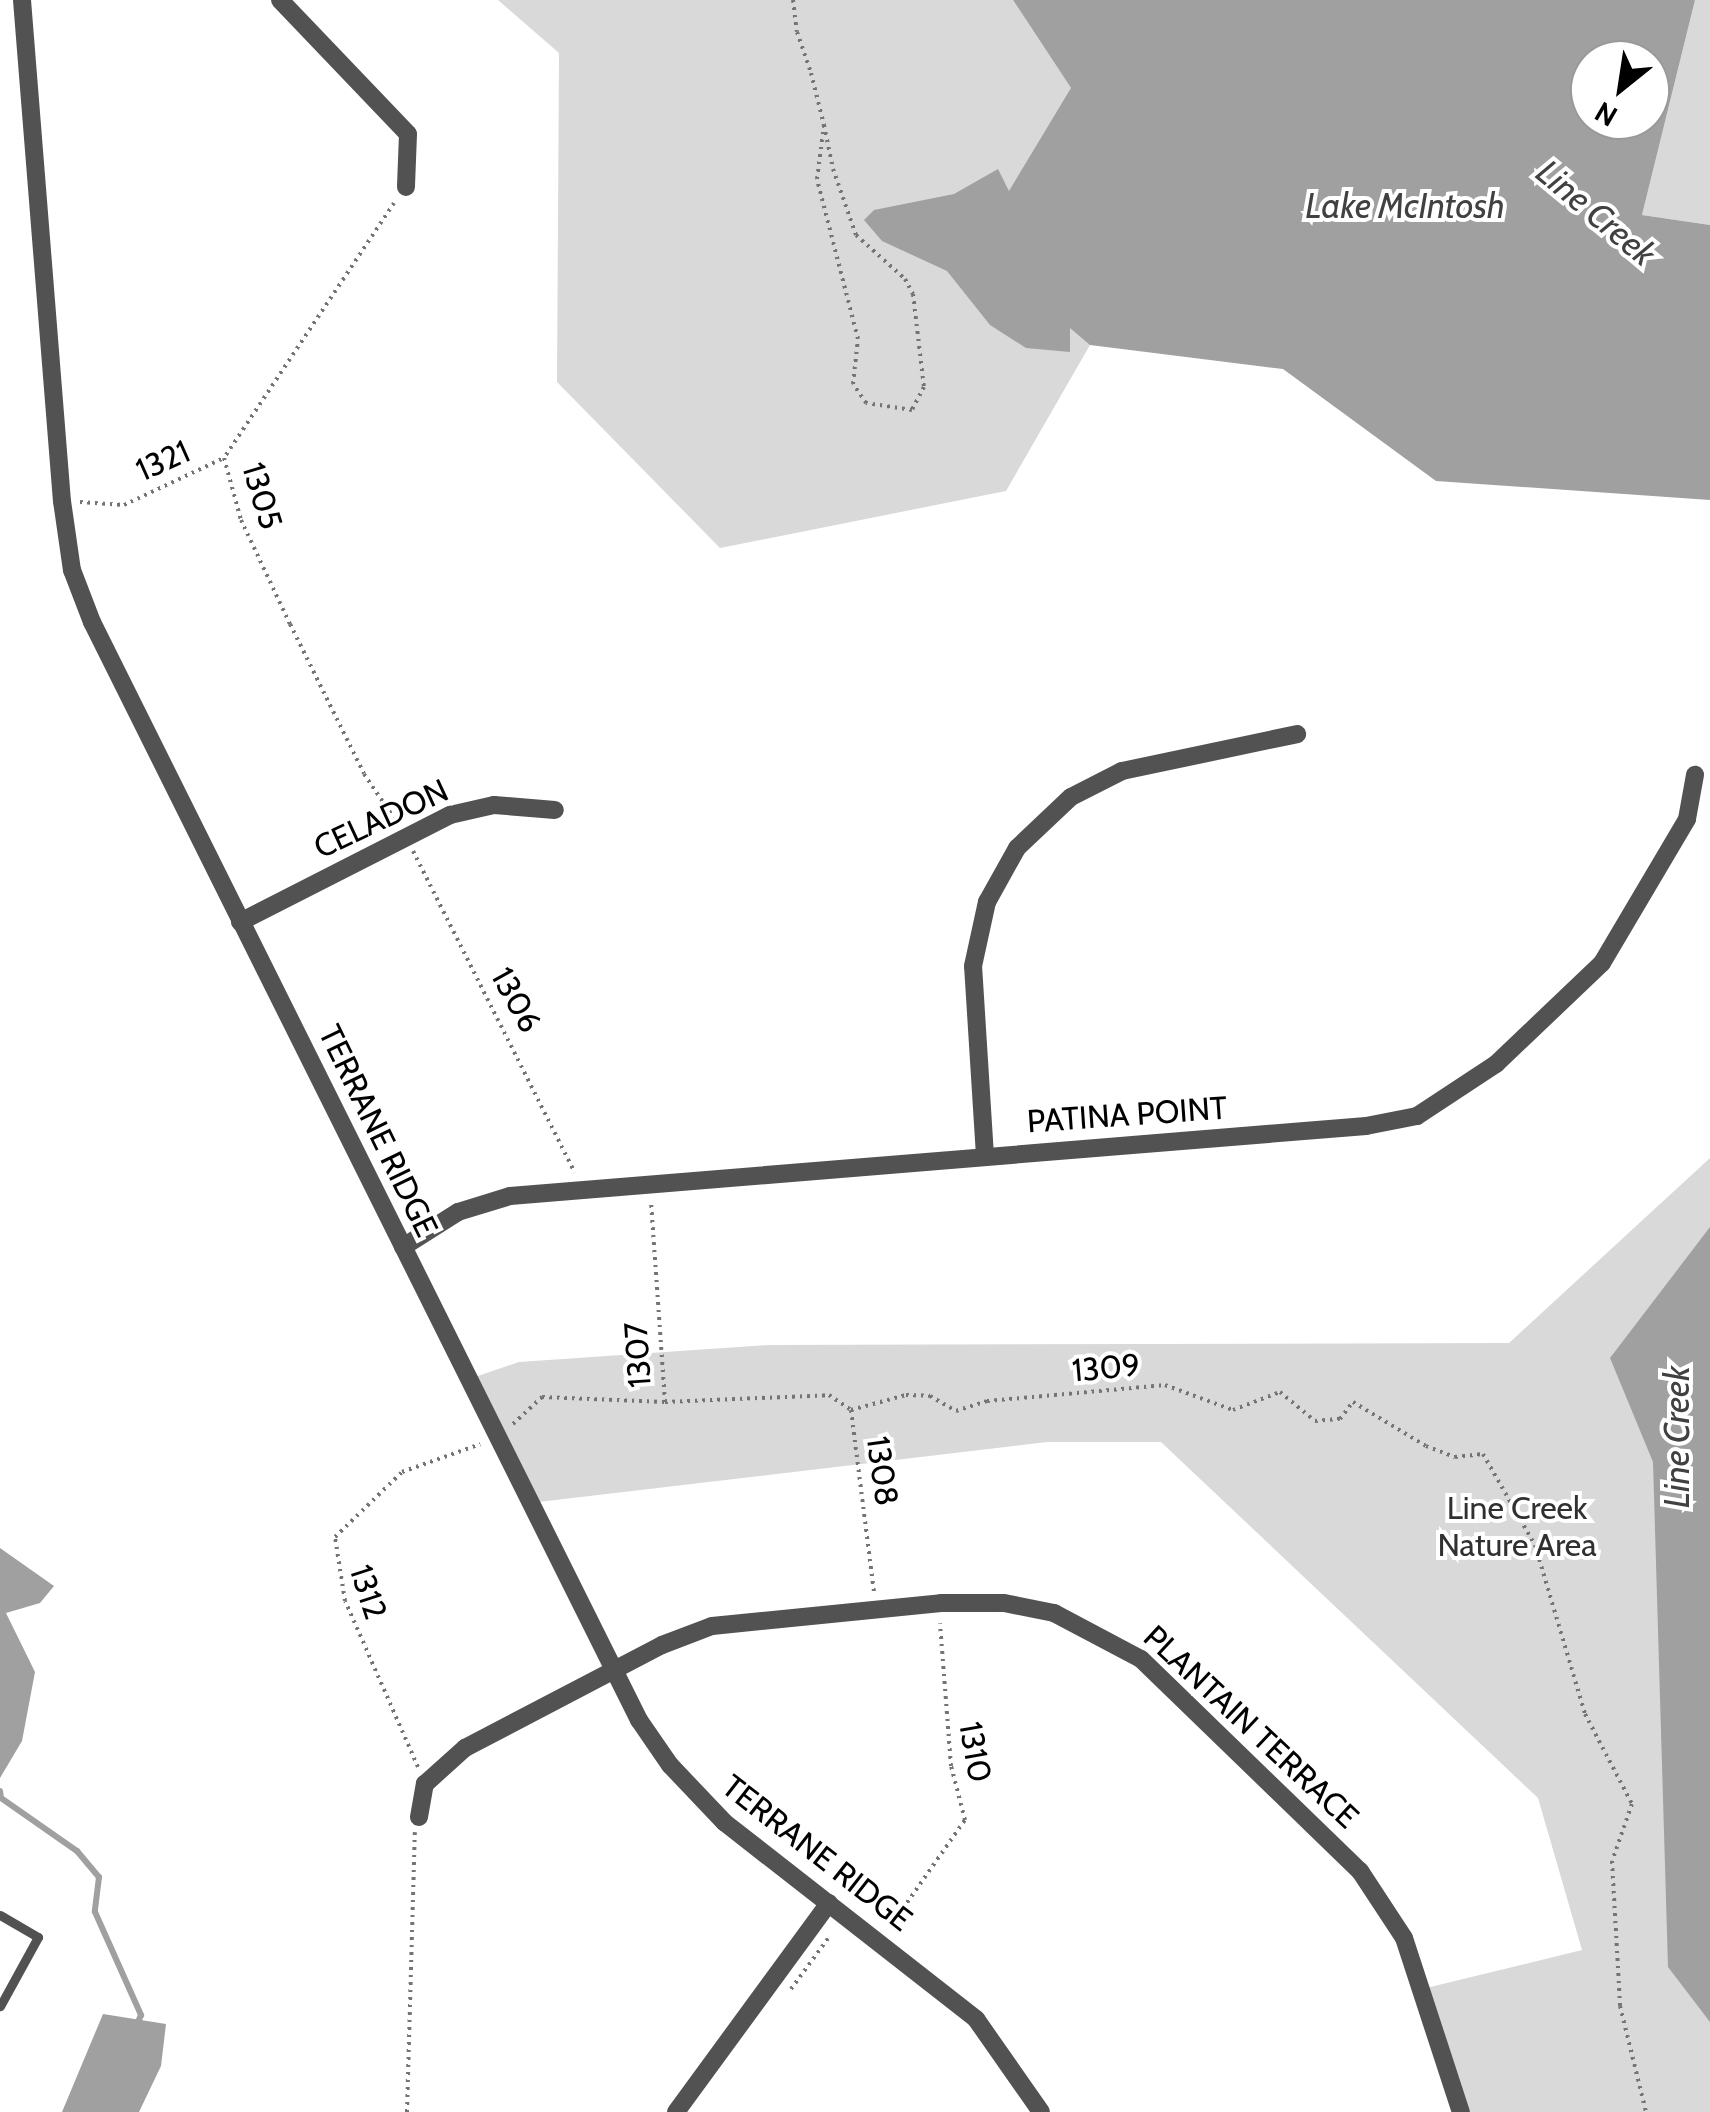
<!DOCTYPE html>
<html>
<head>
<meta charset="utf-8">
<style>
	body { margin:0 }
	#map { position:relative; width:1710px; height:2112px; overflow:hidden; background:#fff; font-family:Cabin,sans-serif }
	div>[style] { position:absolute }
	.green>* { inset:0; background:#d9d9d9 }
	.water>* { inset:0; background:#a0a0a0 }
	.stream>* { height:6px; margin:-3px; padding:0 3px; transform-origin:3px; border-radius:3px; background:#a0a0a0 }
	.path>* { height:4px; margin-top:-2px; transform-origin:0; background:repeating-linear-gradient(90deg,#747474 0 2.5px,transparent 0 7.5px) }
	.service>* { height:9px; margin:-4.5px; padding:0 4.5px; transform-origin:4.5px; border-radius:4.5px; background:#525252 }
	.minor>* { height:18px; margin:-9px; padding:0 9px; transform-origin:9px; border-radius:9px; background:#525252 }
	span { translate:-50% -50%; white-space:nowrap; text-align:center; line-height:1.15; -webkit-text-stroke:8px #fff; paint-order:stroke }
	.street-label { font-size:32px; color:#000 }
	.park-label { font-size:32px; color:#303030 }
	.water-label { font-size:35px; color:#414141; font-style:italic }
	.north { position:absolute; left:1570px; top:40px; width:100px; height:100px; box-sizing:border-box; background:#fff; border:2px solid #999; border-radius:50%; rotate:210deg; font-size:28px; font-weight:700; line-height:40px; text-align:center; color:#000 }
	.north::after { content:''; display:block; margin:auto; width:35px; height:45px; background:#000; clip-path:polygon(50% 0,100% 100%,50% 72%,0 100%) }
</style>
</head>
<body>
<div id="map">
	<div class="green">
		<i style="clip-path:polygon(498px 0,1013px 0,1071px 88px,1037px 232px,1090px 345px,1006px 491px,720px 548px,557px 382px,559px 53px)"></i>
		<i style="clip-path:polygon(1695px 0,1710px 0,1710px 225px,1642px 215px)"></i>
		<i style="clip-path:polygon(1710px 1158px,1710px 2112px,1461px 2112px,1422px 1989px,1582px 1950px,1538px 1798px,1161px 1442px,1047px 1442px,530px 1503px,469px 1379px,519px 1362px,769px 1345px,1509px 1343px)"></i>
	</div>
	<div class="water">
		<i style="clip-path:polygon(evenodd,1013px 0,1695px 0,1642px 215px,1710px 225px,1710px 500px,1436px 481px,1283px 369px,1090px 345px,1070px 328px,1070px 352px,1026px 348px,990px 325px,947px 271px,882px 241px,864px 220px,874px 210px,954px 194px,998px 169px,1009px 191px,1071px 88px,1013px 0,1590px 60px,1650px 60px,1650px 120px,1590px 120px,1590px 60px)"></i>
		<i style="clip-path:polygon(1710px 1227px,1710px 2022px,1668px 1967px,1653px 1462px,1610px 1358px)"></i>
		<i style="clip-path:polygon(0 1548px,54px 1586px,40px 1603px,6px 1613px,35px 1672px,22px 1741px,0 1778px)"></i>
		<i style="clip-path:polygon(103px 2014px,166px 2024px,161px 2066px,139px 2112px,62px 2112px)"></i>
	</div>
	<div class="stream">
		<i style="left:0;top:1791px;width:7px;rotate:82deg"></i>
		<i style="left:1px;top:1798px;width:93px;rotate:34.9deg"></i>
		<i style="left:77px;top:1851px;width:34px;rotate:50deg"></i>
		<i style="left:99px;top:1877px;width:35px;rotate:97deg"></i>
		<i style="left:95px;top:1912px;width:113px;rotate:65.9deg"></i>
		<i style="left:141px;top:2015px;width:8px;rotate:113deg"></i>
	</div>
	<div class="path">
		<i style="left:793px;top:0;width:32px;rotate:83deg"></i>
		<i style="left:797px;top:32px;width:43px;rotate:71.1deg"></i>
		<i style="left:811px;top:73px;width:54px;rotate:76deg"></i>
		<i style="left:824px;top:125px;width:45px;rotate:78.4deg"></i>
		<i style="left:833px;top:169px;width:70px;rotate:70.8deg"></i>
		<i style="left:856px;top:235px;width:66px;rotate:41.9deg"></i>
		<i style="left:905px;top:279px;width:17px;rotate:62deg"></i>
		<i style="left:913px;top:294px;width:94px;rotate:83.3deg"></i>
		<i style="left:924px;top:387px;width:26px;rotate:118deg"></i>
		<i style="left:912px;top:410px;width:47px;rotate:-171.3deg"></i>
		<i style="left:866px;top:403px;width:23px;rotate:-124deg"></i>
		<i style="left:853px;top:384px;width:45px;rotate:-83.7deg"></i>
		<i style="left:858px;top:339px;width:165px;rotate:-104.4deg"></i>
		<i style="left:817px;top:179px;width:54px;rotate:-82.6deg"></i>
		<i style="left:394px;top:203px;width:306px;rotate:123.7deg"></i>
		<i style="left:224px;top:458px;width:64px;rotate:74.7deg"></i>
		<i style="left:241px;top:520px;width:115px;rotate:64.8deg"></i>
		<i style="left:290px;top:624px;width:167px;rotate:63.7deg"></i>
		<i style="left:364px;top:774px;width:57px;rotate:55.8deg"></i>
		<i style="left:80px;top:502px;width:44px;rotate:3.9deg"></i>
		<i style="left:124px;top:505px;width:110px;rotate:-25.2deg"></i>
		<i style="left:413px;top:851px;width:360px;rotate:63.3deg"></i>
		<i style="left:665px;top:1402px;width:164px;rotate:-2.4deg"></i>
		<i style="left:829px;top:1395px;width:27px;rotate:34deg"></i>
		<i style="left:851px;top:1410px;width:183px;rotate:82.8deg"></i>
		<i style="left:851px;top:1410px;width:57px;rotate:-15.3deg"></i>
		<i style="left:906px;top:1395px;width:24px;rotate:2deg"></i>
		<i style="left:930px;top:1396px;width:30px;rotate:30deg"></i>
		<i style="left:956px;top:1411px;width:33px;rotate:-18deg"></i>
		<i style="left:987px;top:1401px;width:179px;rotate:-5.1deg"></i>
		<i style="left:1165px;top:1385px;width:72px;rotate:20.2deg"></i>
		<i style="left:1233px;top:1410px;width:50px;rotate:-21deg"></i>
		<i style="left:1280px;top:1392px;width:45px;rotate:39.6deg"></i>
		<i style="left:1315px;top:1421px;width:25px;rotate:-5deg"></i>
		<i style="left:1340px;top:1419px;width:21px;rotate:-53deg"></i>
		<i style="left:1353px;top:1402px;width:85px;rotate:31.1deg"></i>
		<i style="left:1426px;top:1446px;width:31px;rotate:21deg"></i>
		<i style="left:1455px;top:1457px;width:28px;rotate:-6deg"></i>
		<i style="left:1483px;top:1454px;width:105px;rotate:60.3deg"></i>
		<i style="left:1535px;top:1545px;width:176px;rotate:73.5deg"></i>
		<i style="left:1585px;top:1714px;width:102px;rotate:62.4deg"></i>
		<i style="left:1632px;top:1804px;width:60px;rotate:109.3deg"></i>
		<i style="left:1612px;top:1861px;width:145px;rotate:86.8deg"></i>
		<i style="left:1620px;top:2006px;width:109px;rotate:76.2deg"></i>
		<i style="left:513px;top:1424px;width:40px;rotate:-43deg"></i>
		<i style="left:542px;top:1397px;width:123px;rotate:2.3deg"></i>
		<i style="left:665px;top:1402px;width:200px;rotate:-94deg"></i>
		<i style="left:418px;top:1767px;width:181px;rotate:-113.7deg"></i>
		<i style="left:345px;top:1601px;width:65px;rotate:-98.9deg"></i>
		<i style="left:335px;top:1537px;width:93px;rotate:-44.1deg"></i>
		<i style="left:402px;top:1472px;width:83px;rotate:-19.7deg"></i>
		<i style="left:890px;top:1927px;width:131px;rotate:-55deg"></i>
		<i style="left:965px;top:1820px;width:56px;rotate:-104.5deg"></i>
		<i style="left:951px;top:1766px;width:143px;rotate:-94.4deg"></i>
		<i style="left:791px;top:1989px;width:64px;rotate:-53.8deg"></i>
		<i style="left:407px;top:2112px;width:280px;rotate:-88.4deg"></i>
	</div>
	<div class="service">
		<i style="left:0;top:1915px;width:44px;rotate:30.1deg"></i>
		<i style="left:38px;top:1937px;width:79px;rotate:118.8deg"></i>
	</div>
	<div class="minor">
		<i style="left:22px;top:0;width:503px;rotate:85.44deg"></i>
		<i style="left:62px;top:501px;width:70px;rotate:81.8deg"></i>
		<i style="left:72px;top:570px;width:56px;rotate:69deg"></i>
		<i style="left:92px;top:622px;width:1227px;rotate:63.52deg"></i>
		<i style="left:639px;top:1720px;width:55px;rotate:55.4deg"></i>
		<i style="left:670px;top:1765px;width:79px;rotate:46.5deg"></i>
		<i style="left:724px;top:1822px;width:320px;rotate:38deg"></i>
		<i style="left:976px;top:2019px;width:113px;rotate:55deg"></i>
		<i style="left:280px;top:0;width:185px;rotate:46.3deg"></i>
		<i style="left:408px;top:134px;width:53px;rotate:92.2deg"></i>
		<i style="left:240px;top:922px;width:236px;rotate:-27deg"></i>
		<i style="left:450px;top:815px;width:45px;rotate:-12.8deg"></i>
		<i style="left:494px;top:805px;width:61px;rotate:4.7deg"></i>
		<i style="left:985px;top:1156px;width:190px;rotate:-93.6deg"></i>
		<i style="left:973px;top:966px;width:66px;rotate:-77.7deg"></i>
		<i style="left:987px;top:902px;width:62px;rotate:-60.9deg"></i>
		<i style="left:1017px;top:848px;width:74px;rotate:-43.4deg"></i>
		<i style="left:1071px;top:797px;width:57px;rotate:-27deg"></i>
		<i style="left:1122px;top:771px;width:179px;rotate:-11.9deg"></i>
		<i style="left:403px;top:1247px;width:65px;rotate:-32.5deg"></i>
		<i style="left:458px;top:1212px;width:54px;rotate:-17.1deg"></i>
		<i style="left:510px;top:1196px;width:859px;rotate:-4.68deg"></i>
		<i style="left:1366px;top:1126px;width:52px;rotate:-11.1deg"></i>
		<i style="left:1417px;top:1116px;width:95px;rotate:-33.4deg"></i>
		<i style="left:1496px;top:1064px;width:146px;rotate:-43.6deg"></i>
		<i style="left:1602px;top:963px;width:167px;rotate:-59.4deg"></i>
		<i style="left:1687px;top:819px;width:45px;rotate:-79.7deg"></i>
		<i style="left:419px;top:1817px;width:34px;rotate:-80deg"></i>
		<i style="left:425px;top:1784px;width:54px;rotate:-42deg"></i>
		<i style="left:465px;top:1748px;width:222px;rotate:-27.6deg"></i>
		<i style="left:662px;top:1645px;width:53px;rotate:-20.8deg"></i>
		<i style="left:712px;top:1626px;width:230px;rotate:-5.7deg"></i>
		<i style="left:941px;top:1603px;width:63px"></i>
		<i style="left:1004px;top:1603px;width:51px;rotate:11.3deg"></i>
		<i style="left:1054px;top:1613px;width:98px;rotate:27.9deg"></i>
		<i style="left:1141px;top:1659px;width:305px;rotate:44.1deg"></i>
		<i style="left:1360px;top:1871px;width:80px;rotate:56.7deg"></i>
		<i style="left:1404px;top:1938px;width:183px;rotate:71.9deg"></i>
		<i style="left:676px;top:2112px;width:259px;rotate:-53.8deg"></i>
	</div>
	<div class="street-label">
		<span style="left:163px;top:461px;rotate:-24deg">1321</span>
		<span style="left:262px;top:496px;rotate:73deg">1305</span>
		<span style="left:381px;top:819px;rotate:-25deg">CELADON</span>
		<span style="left:516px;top:1000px;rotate:61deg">1306</span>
		<span style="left:1127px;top:1115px;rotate:-4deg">PATINA POINT</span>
		<span style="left:378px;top:1131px;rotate:64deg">TERRANE RIDGE</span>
		<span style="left:638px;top:1355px;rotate:-94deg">1307</span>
		<span style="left:1106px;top:1368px;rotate:-5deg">1309</span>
		<span style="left:882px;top:1471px;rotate:82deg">1308</span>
		<span style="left:368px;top:1592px;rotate:72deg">1312</span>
		<span style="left:1251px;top:1727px;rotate:43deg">PLANTAIN TERRACE</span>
		<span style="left:975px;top:1752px;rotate:80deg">1310</span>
		<span style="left:817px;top:1853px;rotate:38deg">TERRANE RIDGE</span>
	</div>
	<div class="park-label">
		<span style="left:1517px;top:1527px">Line Creek<br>Nature Area</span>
	</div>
	<div class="water-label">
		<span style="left:1405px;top:206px">Lake McIntosh</span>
		<span style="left:1596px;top:213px;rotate:40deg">Line Creek</span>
		<span style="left:1677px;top:1437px;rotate:-90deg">Line Creek</span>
	</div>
	<div class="north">N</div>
</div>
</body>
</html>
